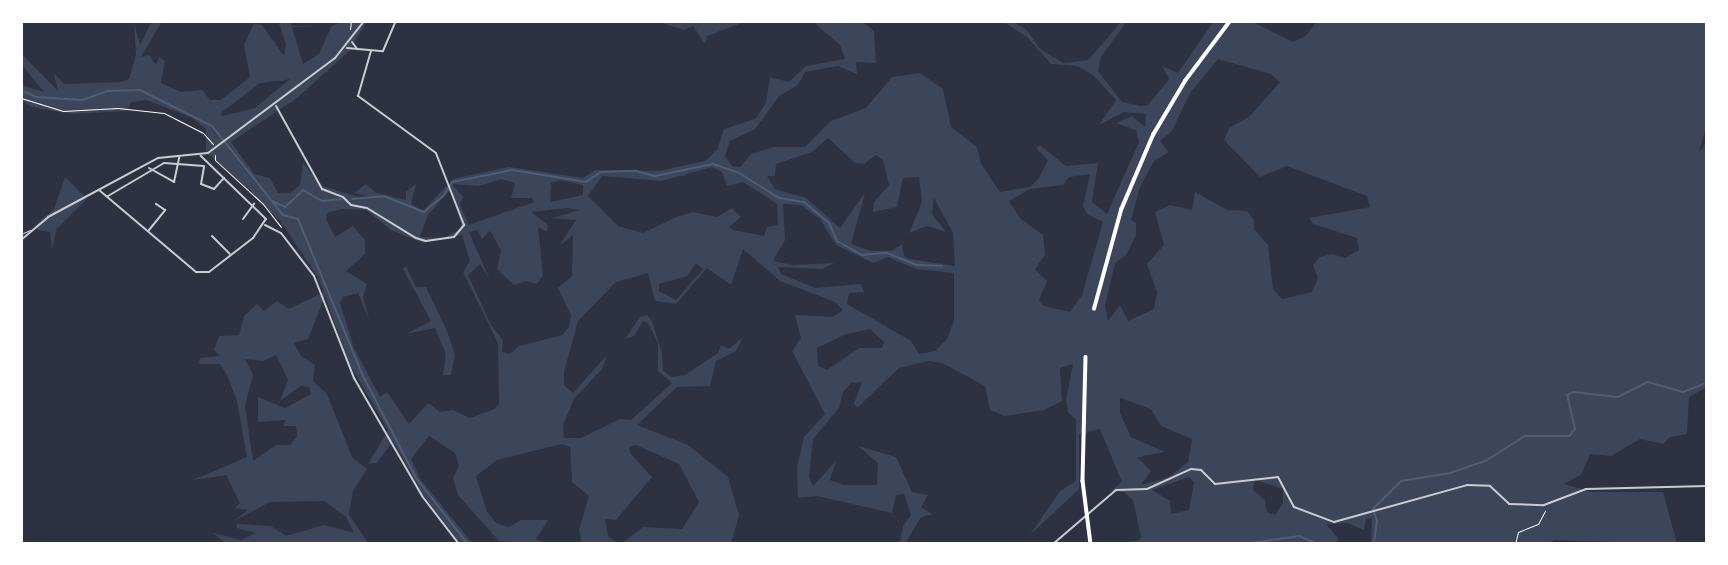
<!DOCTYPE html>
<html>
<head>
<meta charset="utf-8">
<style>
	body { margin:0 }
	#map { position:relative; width:1728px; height:565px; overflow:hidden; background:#2d3142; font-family:"Titillium Web",sans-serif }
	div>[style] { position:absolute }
	.green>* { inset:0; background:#3c4559 }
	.stream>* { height:2px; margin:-1px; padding:0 1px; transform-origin:1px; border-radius:1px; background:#4f5d75 }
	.path>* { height:1px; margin:-0.5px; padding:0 0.5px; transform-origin:0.5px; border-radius:0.5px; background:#fff }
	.service>* { height:1px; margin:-0.5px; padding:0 0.5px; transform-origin:0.5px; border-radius:0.5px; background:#caccd0 }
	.minor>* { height:2px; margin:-1px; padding:0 1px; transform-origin:1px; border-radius:1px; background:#caccd0 }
	.tertiary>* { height:2px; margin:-1px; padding:0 1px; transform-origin:1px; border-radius:1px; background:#caccd0 }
	.trunk>* { height:3.5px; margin:-1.75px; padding:0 1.75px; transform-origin:1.75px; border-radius:1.75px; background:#fff }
	span { translate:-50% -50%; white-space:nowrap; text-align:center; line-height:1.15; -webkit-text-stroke:5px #fff; paint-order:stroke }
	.frame { position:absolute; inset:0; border:23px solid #fff; pointer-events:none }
</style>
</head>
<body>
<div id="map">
	<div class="green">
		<i style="clip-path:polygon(evenodd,152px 21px,162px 21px,141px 57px,149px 55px,156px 65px,159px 57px,165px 61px,161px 83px,181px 92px,202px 90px,210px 100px,221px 100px,250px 77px,244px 45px,254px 23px,262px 25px,284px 56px,286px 44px,278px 21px,290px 21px,303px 64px,319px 54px,331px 27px,342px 21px,367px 21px,349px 51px,297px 98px,231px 142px,254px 174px,270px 178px,278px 193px,290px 193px,300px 185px,303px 163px,322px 186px,358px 197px,368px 196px,354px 193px,366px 184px,376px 193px,406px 200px,406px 192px,416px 184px,411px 204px,423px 211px,453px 179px,509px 167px,583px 178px,595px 170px,659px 171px,705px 161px,717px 150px,724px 129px,755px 119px,766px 103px,770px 77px,789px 82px,806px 66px,845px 59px,840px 45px,812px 21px,862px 21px,874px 31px,876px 63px,856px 62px,857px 74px,838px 66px,805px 72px,798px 85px,779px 96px,755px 129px,730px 141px,725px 156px,732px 166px,740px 167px,751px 154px,774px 147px,805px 147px,831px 121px,866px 108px,892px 77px,920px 73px,943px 89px,951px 127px,977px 147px,981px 164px,1000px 192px,1030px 187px,1039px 178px,1048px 160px,1036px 148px,1040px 145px,1066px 166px,1098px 163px,1092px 202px,1107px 214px,1139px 142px,1136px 130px,1116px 123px,1132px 116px,1145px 127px,1146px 114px,1124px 112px,1099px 125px,1116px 100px,1094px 76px,1078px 66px,1051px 64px,1027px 37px,1005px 23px,991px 21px,1011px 21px,1026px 29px,1040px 49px,1063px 63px,1088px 60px,1122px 21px,1127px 21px,1101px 57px,1098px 71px,1122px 102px,1141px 106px,1148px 105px,1169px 79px,1162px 66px,1178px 73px,1214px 21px,1255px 23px,1293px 42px,1306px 36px,1317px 21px,1707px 21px,1707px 125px,1699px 152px,1707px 142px,1707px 387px,1689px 397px,1687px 434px,1670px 437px,1663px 444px,1640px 439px,1611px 456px,1590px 454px,1581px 475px,1564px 484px,1592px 492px,1663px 492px,1677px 544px,1555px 540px,1545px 544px,1371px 544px,1372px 518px,1366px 519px,1364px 530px,1347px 523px,1326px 524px,1338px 538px,1336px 544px,1111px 544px,1138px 541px,1141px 537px,1133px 500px,1124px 492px,1111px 491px,1122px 482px,1100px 429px,1079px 434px,1079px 489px,1030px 535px,1060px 491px,1076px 481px,1076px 420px,1068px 412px,1066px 400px,1073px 364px,1060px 368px,1062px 401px,1044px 410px,1005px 416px,990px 410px,985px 386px,942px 363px,928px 361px,899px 368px,857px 408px,854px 403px,862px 382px,851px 383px,843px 392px,839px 408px,813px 439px,809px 477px,813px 486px,836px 461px,830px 480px,843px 485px,877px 485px,878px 463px,858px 446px,896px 457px,912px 492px,928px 495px,921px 507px,932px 514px,921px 517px,905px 544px,900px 544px,903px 526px,911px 515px,904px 494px,896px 495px,892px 513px,817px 496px,798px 498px,797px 467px,804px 437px,825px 414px,792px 351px,801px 338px,795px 315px,833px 317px,843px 310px,835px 302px,780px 281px,743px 249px,731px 285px,707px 268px,676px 304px,655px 301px,648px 273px,616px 282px,578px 321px,564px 372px,564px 385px,573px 393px,607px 355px,602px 369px,574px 399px,563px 425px,564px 438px,581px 438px,620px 419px,631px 420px,672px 383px,658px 371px,658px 343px,648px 323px,643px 321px,634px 336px,625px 339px,640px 317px,647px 315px,652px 321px,662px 353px,663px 370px,671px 377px,685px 375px,718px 353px,721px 345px,729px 349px,743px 337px,736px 351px,716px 361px,710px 386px,677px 387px,637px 425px,688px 445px,728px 477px,739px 515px,731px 544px,621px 544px,643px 527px,682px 529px,699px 502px,679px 464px,636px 445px,629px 447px,630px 453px,652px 477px,616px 520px,605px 519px,608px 536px,619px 544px,582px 544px,579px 530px,589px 496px,572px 482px,570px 447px,562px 444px,497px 460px,476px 476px,487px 512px,496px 523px,509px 527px,521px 520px,548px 520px,536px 539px,546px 544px,499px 541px,458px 495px,453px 478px,459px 466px,455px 453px,429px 436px,411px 459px,421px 480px,473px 544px,461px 544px,423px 495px,393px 441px,377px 463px,368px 464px,388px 430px,349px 363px,325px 296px,308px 339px,294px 343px,301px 356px,315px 365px,313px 381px,327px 394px,352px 457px,367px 469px,353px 491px,349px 515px,369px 544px,226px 544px,213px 533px,241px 540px,256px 533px,237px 528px,237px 524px,271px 526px,286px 536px,324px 525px,354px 533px,346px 517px,324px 501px,270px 502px,234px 521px,248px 510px,235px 508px,240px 503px,226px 475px,193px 480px,247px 457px,237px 401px,227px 375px,220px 364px,199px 364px,200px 358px,220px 356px,214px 350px,219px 336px,239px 335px,244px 316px,257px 304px,264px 311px,277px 301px,289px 309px,324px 292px,317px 276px,281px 222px,206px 152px,206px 129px,191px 117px,146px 100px,131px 102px,127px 111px,72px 114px,31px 107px,21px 100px,21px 85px,44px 92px,21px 64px,21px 53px,58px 91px,54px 73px,64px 84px,122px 82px,129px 79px,136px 55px,134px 24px,140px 45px,152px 21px,1218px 59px,1271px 74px,1280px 82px,1249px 117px,1229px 128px,1224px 140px,1260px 177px,1287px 166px,1367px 196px,1370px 207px,1309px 218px,1313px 224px,1357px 238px,1359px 250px,1345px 258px,1332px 254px,1320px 257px,1313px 265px,1318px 278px,1312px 292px,1282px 299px,1273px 289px,1268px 245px,1254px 229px,1254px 220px,1247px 211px,1227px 210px,1195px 192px,1192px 210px,1170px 205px,1155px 212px,1164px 245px,1147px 264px,1157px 292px,1154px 309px,1128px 321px,1120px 305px,1108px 321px,1105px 306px,1115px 263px,1126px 255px,1136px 235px,1136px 223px,1131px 220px,1140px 187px,1154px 161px,1169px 152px,1160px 141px,1172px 131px,1190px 93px,1218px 59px,152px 21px,290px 79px,255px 108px,222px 116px,221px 113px,260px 83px,290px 79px,152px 21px,828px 138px,855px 163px,864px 164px,876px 155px,883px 160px,889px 185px,874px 202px,873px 212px,897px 207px,903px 178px,919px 177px,922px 202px,909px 233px,927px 226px,946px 232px,932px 214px,934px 198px,953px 233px,955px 266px,909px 259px,904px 256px,902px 244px,891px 251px,871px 251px,851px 244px,865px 193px,840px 228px,806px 198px,775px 189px,767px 176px,775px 176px,776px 164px,812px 152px,828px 138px,152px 21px,712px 167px,722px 172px,727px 186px,743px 182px,777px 204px,778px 225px,767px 227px,764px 236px,733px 230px,729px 227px,741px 217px,732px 208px,717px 217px,693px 212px,676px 217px,643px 233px,618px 226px,588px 196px,602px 176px,662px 181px,712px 167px,152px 21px,1090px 174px,1083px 206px,1087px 214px,1103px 222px,1082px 295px,1070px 312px,1044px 306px,1039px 300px,1047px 281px,1035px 269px,1045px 255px,1043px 235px,1020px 218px,1009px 201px,1030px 189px,1063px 185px,1069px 177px,1090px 174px,152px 21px,501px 179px,515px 183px,511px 198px,532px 198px,534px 202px,469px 225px,460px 205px,463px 197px,452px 184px,479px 186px,501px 179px,152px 21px,561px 180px,583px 185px,583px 195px,550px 202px,551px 183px,561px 180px,152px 21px,449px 191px,455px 199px,462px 228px,444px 238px,420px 237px,428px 215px,449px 191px,152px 21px,783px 204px,801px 205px,820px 219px,836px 245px,873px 263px,888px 257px,916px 269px,954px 273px,954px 320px,947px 339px,935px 351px,919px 354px,911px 341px,847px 304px,849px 293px,864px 292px,861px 284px,815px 288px,781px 274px,778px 267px,822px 269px,834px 263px,793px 265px,773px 261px,785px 240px,783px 204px,152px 21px,567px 208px,580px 210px,552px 218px,576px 220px,559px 246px,573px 235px,572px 276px,558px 288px,571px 315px,569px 327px,562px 335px,519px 346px,510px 354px,502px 352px,503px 340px,491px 325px,468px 275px,480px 264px,490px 280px,469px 232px,477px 230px,482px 239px,490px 231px,501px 250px,497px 269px,514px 285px,526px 281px,537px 284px,543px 275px,538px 227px,547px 232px,548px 225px,531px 212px,567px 208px,152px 21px,342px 209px,366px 210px,391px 230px,422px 243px,462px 235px,470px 261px,463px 272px,498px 343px,499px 404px,494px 409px,470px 418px,453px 410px,440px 412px,428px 403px,409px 424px,387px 392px,380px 397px,354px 348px,340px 303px,343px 297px,358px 293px,370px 322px,363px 297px,367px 284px,346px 271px,365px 254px,365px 240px,353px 226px,335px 237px,326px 219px,327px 213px,342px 209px,152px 21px,696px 263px,703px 269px,676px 300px,659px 291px,659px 284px,687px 276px,696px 263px,152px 21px,870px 329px,884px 342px,882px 348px,859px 348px,827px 370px,818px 366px,817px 348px,844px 335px,870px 329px,152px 21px,276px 355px,288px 380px,280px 401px,301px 386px,309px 387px,311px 394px,285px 408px,258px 397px,258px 422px,286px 420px,283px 426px,296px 426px,297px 436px,290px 445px,276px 445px,253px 461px,245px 406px,253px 375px,245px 359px,263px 361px,276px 355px,152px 21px,1120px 398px,1151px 409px,1161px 426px,1192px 439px,1188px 462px,1169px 477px,1141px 485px,1151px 471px,1137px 457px,1165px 452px,1131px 437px,1120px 413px,1120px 398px,152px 21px,1189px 477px,1194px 482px,1189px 510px,1171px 514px,1170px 501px,1152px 490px,1189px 477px,152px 21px,1255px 480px,1283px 489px,1283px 503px,1275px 515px,1267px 512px,1265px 500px,1253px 490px,1255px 480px)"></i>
		<i style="clip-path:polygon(656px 21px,747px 21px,707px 36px,705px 44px,693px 26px,684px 30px)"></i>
		<i style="clip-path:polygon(65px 177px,87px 199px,56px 230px,52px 249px,50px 232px,38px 230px,36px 224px,54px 209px)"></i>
		<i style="clip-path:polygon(406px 266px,416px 287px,426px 287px,447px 331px,455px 355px,451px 375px,443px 375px,446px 354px,435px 328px,406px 334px,431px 321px,403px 269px)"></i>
	</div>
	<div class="stream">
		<i style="left:21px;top:90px;width:17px;rotate:25deg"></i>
		<i style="left:36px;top:97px;width:46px;rotate:3.7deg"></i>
		<i style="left:82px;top:100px;width:28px;rotate:-19deg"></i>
		<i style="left:108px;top:91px;width:32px;rotate:-2deg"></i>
		<i style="left:140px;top:90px;width:80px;rotate:26.6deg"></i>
		<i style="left:212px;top:126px;width:114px;rotate:51.4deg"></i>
		<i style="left:283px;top:215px;width:16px;rotate:15deg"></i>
		<i style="left:298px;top:219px;width:170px;rotate:67.5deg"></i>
		<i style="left:363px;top:376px;width:115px;rotate:62.5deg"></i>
		<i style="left:416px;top:478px;width:84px;rotate:51.8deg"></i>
		<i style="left:352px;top:199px;width:32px;rotate:-5deg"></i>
		<i style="left:384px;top:196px;width:43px;rotate:21.8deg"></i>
		<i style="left:424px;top:212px;width:26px;rotate:-40deg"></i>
		<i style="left:444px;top:195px;width:15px;rotate:-58deg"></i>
		<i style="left:452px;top:182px;width:61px;rotate:-11.3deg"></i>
		<i style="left:512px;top:170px;width:75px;rotate:9.2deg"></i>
		<i style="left:586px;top:182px;width:18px;rotate:-34deg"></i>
		<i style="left:601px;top:172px;width:35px;rotate:-2deg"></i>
		<i style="left:636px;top:171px;width:20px;rotate:15deg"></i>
		<i style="left:655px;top:176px;width:59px;rotate:-11.7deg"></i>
		<i style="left:713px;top:164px;width:28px;rotate:19deg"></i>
		<i style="left:739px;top:173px;width:47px;rotate:32deg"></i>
		<i style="left:779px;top:198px;width:25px;rotate:9deg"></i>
		<i style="left:804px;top:202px;width:33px;rotate:40deg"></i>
		<i style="left:829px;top:223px;width:20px;rotate:66deg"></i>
		<i style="left:837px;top:241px;width:29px;rotate:29deg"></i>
		<i style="left:862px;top:255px;width:25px;rotate:-5deg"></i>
		<i style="left:887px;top:253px;width:32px;rotate:22deg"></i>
		<i style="left:917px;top:265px;width:25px;rotate:2deg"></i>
		<i style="left:272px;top:201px;width:14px;rotate:25deg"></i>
		<i style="left:285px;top:207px;width:25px;rotate:-43deg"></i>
		<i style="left:303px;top:190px;width:22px;rotate:30deg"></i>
		<i style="left:322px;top:201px;width:20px;rotate:-6deg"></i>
		<i style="left:1244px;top:544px;width:56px;rotate:-8.3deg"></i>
		<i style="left:1299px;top:536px;width:21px;rotate:23deg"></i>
		<i style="left:1374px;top:544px;width:23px;rotate:-83deg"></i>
		<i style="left:1377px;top:521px;width:13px;rotate:-108deg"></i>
		<i style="left:1373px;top:509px;width:40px;rotate:-45deg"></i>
		<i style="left:1401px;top:481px;width:50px;rotate:-9.3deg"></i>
		<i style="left:1450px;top:473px;width:39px;rotate:-19deg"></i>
		<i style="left:1487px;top:460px;width:45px;rotate:-32.3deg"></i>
		<i style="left:1525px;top:436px;width:44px"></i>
		<i style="left:1569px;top:436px;width:9px;rotate:-49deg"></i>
		<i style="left:1575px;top:429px;width:35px;rotate:-103deg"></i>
		<i style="left:1567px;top:395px;width:7px;rotate:-27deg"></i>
		<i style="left:1573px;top:392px;width:45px;rotate:6.3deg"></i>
		<i style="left:1618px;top:397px;width:34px;rotate:-27deg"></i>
		<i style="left:1648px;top:382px;width:36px;rotate:16deg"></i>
		<i style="left:1683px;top:392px;width:26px;rotate:-21deg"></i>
	</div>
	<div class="path">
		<i style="left:350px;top:29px;width:8px;rotate:-83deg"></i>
		<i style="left:21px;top:98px;width:44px;rotate:17.2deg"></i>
		<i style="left:63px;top:111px;width:55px;rotate:-3.1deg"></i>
		<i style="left:118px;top:108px;width:46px;rotate:6.2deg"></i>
		<i style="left:164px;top:113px;width:44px;rotate:27.1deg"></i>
		<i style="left:203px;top:133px;width:15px;rotate:48deg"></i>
		<i style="left:215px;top:155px;width:5px;rotate:90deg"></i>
		<i style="left:215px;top:160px;width:65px;rotate:42.5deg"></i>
		<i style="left:263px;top:204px;width:29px;rotate:52deg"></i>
		<i style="left:1515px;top:544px;width:12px;rotate:-76deg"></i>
		<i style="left:1518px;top:532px;width:22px;rotate:-22deg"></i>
		<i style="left:1538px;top:524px;width:15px;rotate:-62deg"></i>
	</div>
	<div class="service">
		<i style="left:21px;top:234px;width:10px;rotate:-24deg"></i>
	</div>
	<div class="minor">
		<i style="left:352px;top:42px;width:9px;rotate:54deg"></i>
		<i style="left:347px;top:48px;width:36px;rotate:5deg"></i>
		<i style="left:383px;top:51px;width:33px;rotate:-67deg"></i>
		<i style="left:276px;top:106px;width:95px;rotate:61deg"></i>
		<i style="left:322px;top:189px;width:22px;rotate:21deg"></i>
		<i style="left:343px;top:197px;width:11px;rotate:45deg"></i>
		<i style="left:351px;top:205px;width:16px;rotate:11deg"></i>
		<i style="left:367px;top:208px;width:57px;rotate:31.5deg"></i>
		<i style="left:416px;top:238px;width:10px;rotate:17deg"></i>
		<i style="left:426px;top:241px;width:28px;rotate:-8deg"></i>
		<i style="left:454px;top:237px;width:16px;rotate:-50deg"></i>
		<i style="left:464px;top:225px;width:77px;rotate:-111.3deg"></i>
		<i style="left:436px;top:153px;width:97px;rotate:-143.8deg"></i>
		<i style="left:358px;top:96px;width:47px;rotate:-73.9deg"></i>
		<i style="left:204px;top:167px;width:17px;rotate:100deg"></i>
		<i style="left:201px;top:184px;width:14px;rotate:21deg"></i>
		<i style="left:214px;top:189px;width:15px;rotate:-48deg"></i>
		<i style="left:149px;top:168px;width:29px;rotate:29deg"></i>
		<i style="left:174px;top:182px;width:25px;rotate:-78deg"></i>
		<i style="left:99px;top:190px;width:127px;rotate:40.2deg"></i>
		<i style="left:196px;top:272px;width:13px"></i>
		<i style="left:209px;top:272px;width:56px;rotate:-37.7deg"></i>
		<i style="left:253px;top:238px;width:23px;rotate:-56deg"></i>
		<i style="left:266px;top:219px;width:91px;rotate:-135.9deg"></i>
		<i style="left:108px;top:196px;width:65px;rotate:-30.5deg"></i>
		<i style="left:164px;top:163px;width:40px;rotate:4.3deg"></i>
		<i style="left:243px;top:219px;width:19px;rotate:-54deg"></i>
		<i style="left:265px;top:225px;width:18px;rotate:27deg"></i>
		<i style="left:281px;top:233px;width:54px;rotate:52.5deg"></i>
		<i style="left:314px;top:276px;width:110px;rotate:68.6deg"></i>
		<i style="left:354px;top:378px;width:136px;rotate:60deg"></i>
		<i style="left:422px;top:496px;width:61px;rotate:52.4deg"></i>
		<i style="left:149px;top:230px;width:26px;rotate:-51deg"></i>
		<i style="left:165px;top:210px;width:11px;rotate:-146deg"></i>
		<i style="left:212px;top:236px;width:25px;rotate:45deg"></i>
		<i style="left:1053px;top:544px;width:83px;rotate:-40.6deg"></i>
		<i style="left:1116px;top:490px;width:31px;rotate:-2deg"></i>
		<i style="left:1147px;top:489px;width:48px;rotate:-24.4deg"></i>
		<i style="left:1191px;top:469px;width:10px;rotate:6deg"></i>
		<i style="left:1201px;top:470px;width:20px;rotate:45deg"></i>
		<i style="left:1215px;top:484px;width:63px;rotate:-6.3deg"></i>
		<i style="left:1278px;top:477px;width:34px;rotate:62deg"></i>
		<i style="left:1294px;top:507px;width:43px;rotate:20.6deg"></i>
		<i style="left:1334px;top:522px;width:138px;rotate:-15.5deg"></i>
		<i style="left:1467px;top:485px;width:23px;rotate:2deg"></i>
		<i style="left:1490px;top:486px;width:26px;rotate:43deg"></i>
		<i style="left:1509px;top:504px;width:35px;rotate:2deg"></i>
		<i style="left:1544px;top:505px;width:45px;rotate:-20.9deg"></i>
		<i style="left:1586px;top:489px;width:121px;rotate:-1.4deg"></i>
	</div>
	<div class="tertiary">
		<i style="left:21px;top:240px;width:35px;rotate:-40deg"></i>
		<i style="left:48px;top:217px;width:125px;rotate:-28.2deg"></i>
		<i style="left:158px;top:158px;width:50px;rotate:-5.7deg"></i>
		<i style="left:208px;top:153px;width:159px;rotate:-36.8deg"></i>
		<i style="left:335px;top:58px;width:47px;rotate:-51.9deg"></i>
	</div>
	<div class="trunk">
		<i style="left:1094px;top:309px;width:103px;rotate:-74.7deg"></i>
		<i style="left:1121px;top:210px;width:82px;rotate:-66.9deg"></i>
		<i style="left:1153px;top:135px;width:63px;rotate:-59.3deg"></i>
		<i style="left:1185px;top:81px;width:75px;rotate:-53.1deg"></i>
		<i style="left:1086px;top:357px;width:124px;rotate:91.4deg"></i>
		<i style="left:1083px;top:481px;width:64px;rotate:82.8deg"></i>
	</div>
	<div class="frame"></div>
</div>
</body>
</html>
